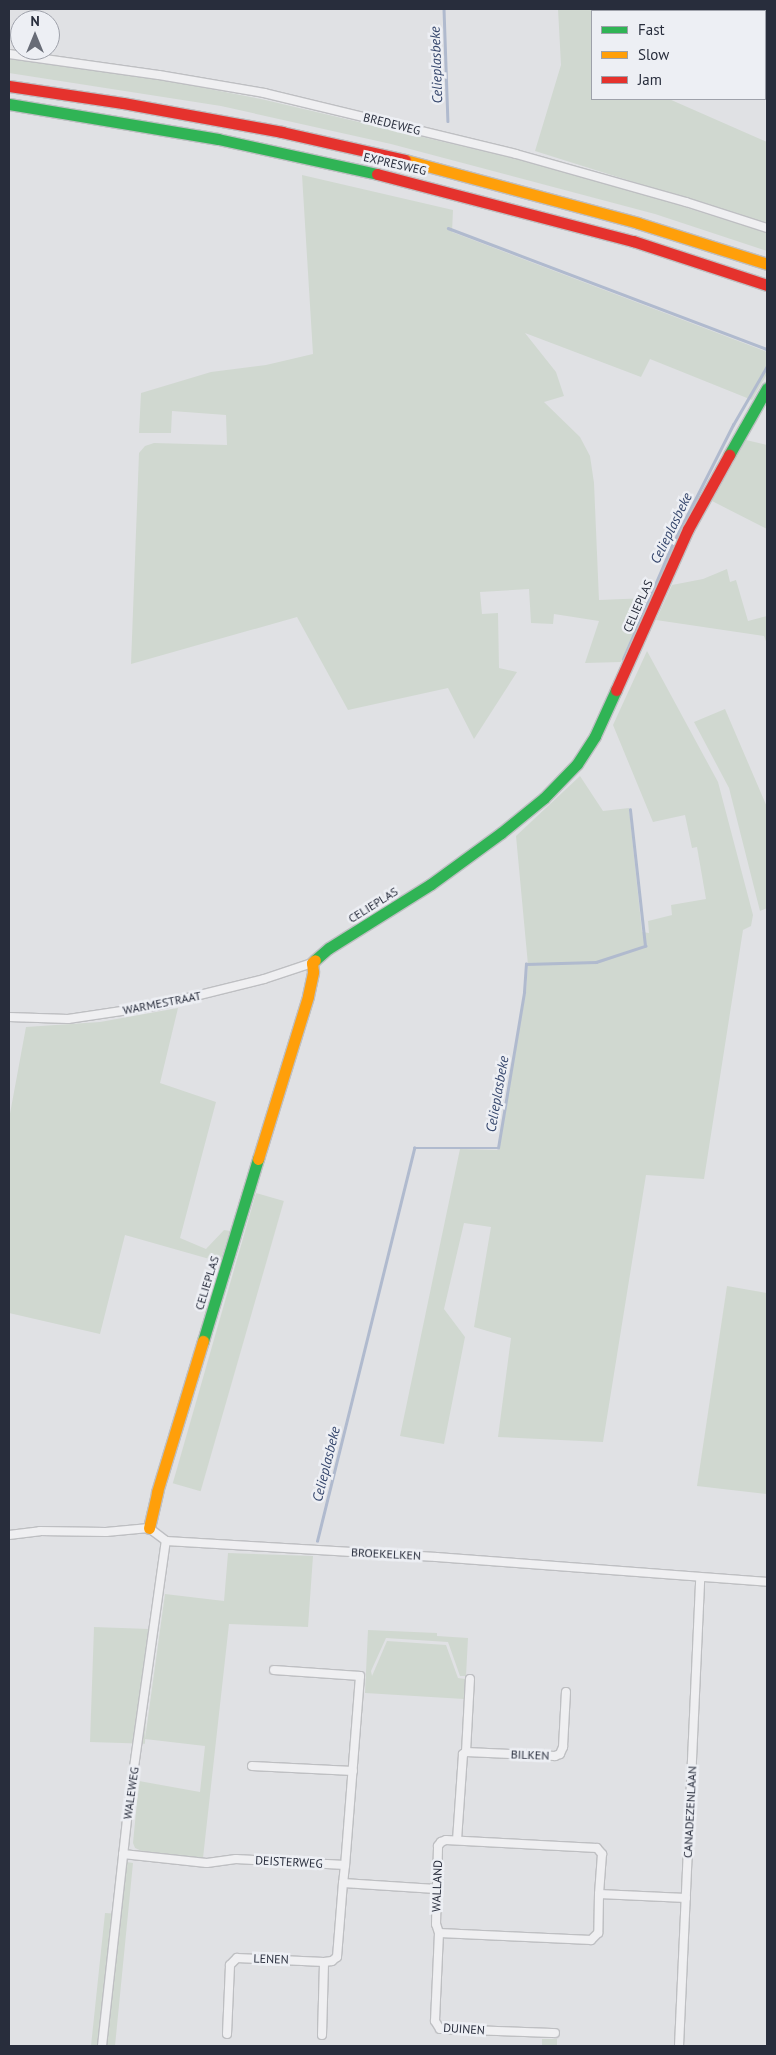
<!DOCTYPE html>
<html>
<head>
<meta charset="utf-8">
<style>
	body { margin:0 }
	#map { position:relative; width:776px; height:2055px; overflow:hidden; background:#e0e1e4; font-family:"PT Sans",sans-serif }
	div>[style] { position:absolute }
	.green>* { inset:0; background:#d0d8d0; transform-origin:0 0 }
	.stream>* { height:2.5px; margin:-1.25px; padding:0 1.25px; transform-origin:1.25px; border-radius:1.25px; background:#b0bace }
	.roads { filter:drop-shadow(1px 0 #bebfc2) drop-shadow(-1px 0 #bebfc2) drop-shadow(0 1px #bebfc2) drop-shadow(0 -1px #bebfc2) }
	.street>* { height:8px; margin:-4px; padding:0 4px; transform-origin:4px; border-radius:4px; background:#efeff1 }
	.fast>* { height:11px; margin:-5.5px; padding:0 5.5px; transform-origin:5.5px; border-radius:5.5px; background:#30b455 }
	.slow>* { height:11px; margin:-5.5px; padding:0 5.5px; transform-origin:5.5px; border-radius:5.5px; background:#ff9f0a }
	.jam>* { height:11px; margin:-5.5px; padding:0 5.5px; transform-origin:5.5px; border-radius:5.5px; background:#e5322d }
	span { translate:-50% -50%; white-space:nowrap; text-align:center; line-height:1.15; -webkit-text-stroke:5px #edeff4; paint-order:stroke }
	.street-label { font-size:12px; color:#282d3c }
	.water-label { font-size:14px; color:#36476d; font-style:italic }
	.frame { position:absolute; inset:0; border:10px solid #282d3c; pointer-events:none }
	.legend { position:absolute; left:591px; top:10px; width:175px; height:90px; box-sizing:border-box; background:#edeff4; border:1px solid #9ea1aa; margin:0; padding:6px 9px; list-style:none; font-size:15px; color:#282d3c }
	.legend li { display:flex; align-items:center; gap:10px; height:25px }
	.legend b { width:25px; border:1px solid #9ea1aa }
	.north { position:absolute; left:10px; top:10px; width:50px; height:50px; box-sizing:border-box; background:#edeff4; border:1px solid #9ea1aa; border-radius:50%; rotate:0deg; font-size:14px; font-weight:700; line-height:20px; text-align:center; color:#282d3c }
	.north::after { content:''; display:block; margin:auto; width:18px; height:22px; background:#686c77; clip-path:polygon(50% 0,100% 100%,50% 72%,0 100%) }
</style>
</head>
<body>
<div id="map">
	<div class="green">
		<i style="clip-path:polygon(558px 9px,631px 9px,630px 11px,592px 11px,592px 99px,669px 99px,767px 142px,767px 224px,535px 151px,561px 65px)"></i>
		<i style="clip-path:polygon(9px 59px,153px 78px,261px 99px,521px 160px,611px 184px,767px 233px,767px 251px,655px 214px,391px 144px,221px 106px,9px 73px)"></i>
		<i style="clip-path:polygon(302px 175px,453px 210px,452px 232px,767px 352px,767px 374px,752px 400px,650px 359px,641px 377px,525px 333px,556px 372px,564px 396px,544px 402px,580px 437px,590px 456px,594px 483px,599px 600px,648px 598px,621px 662px,585px 663px,599px 621px,554px 614px,553px 624px,531px 623px,529px 589px,480px 592px,482px 614px,498px 613px,499px 668px,517px 672px,474px 739px,448px 688px,348px 710px,297px 617px,131px 664px,139px 453px,145px 446px,154px 443px,227px 445px,226px 415px,172px 411px,171px 433px,139px 433px,141px 393px,211px 372px,266px 365px,313px 354px)"></i>
		<i style="clip-path:polygon(746px 440px,767px 445px,767px 529px,712px 501px)"></i>
		<i style="clip-path:polygon(727px 569px,730px 582px,736px 580px,748px 621px,767px 616px,767px 644px,764px 636px,656px 620px,672px 585px,703px 579px)"></i>
		<i style="clip-path:polygon(647px 651px,718px 782px,753px 915px,751px 926px,743px 930px,704px 1179px,646px 1175px,603px 1442px,498px 1437px,511px 1338px,474px 1327px,491px 1227px,464px 1223px,444px 1309px,465px 1337px,444px 1444px,400px 1436px,460px 1149px,499px 1150px,526px 990px,528px 965px,516px 836px,580px 776px,603px 811px,629px 808px,642px 932px,649px 933px,648px 921px,672px 915px,671px 905px,706px 899px,697px 847px,692px 848px,685px 815px,653px 822px,613px 725px)"></i>
		<i style="clip-path:polygon(725px 709px,767px 807px,767px 908px,760px 911px,729px 788px,694px 722px)"></i>
		<i style="clip-path:polygon(178px 1008px,160px 1083px,216px 1102px,180px 1238px,206px 1249px,224px 1230px,230px 1231px,220px 1262px,125px 1235px,100px 1334px,9px 1313px,9px 1119px,26px 1027px,100px 1022px)"></i>
		<i style="left:256px;top:1193px;width:29px;height:302px;rotate:16deg"></i>
		<i style="clip-path:polygon(727px 1286px,767px 1293px,767px 1494px,697px 1486px)"></i>
		<i style="clip-path:polygon(228px 1553px,313px 1556px,308px 1627px,229px 1624px,203px 1858px,142px 1851px,135px 1848px,133px 1843px,139px 1781px,200px 1792px,205px 1746px,145px 1739px,165px 1594px,224px 1601px)"></i>
		<i style="left:94px;top:1627px;width:55px;height:115px;rotate:2deg"></i>
		<i style="clip-path:polygon(368px 1630px,437px 1633px,437px 1636px,468px 1638px,466px 1676px,460px 1676px,448px 1642px,386px 1638px,371px 1671px,372px 1676px,387px 1641px,446px 1645px,458px 1678px,465px 1679px,464px 1699px,365px 1693px)"></i>
		<i style="clip-path:polygon(126px 1862px,133px 1863px,115px 2046px,91px 2046px,105px 1913px,120px 1914px)"></i>
		<i style="left:542px;top:2039px;width:15px;height:7px"></i>
	</div>
	<div class="stream">
		<i style="left:444px;top:9px;width:112px;rotate:88deg"></i>
		<i style="left:448px;top:228px;width:341px;rotate:20.8deg"></i>
		<i style="left:623px;top:659px;width:124px;rotate:-66.7deg"></i>
		<i style="left:672px;top:545px;width:135px;rotate:-63.1deg"></i>
		<i style="left:733px;top:425px;width:68px;rotate:-60deg"></i>
		<i style="left:317px;top:1541px;width:405px;rotate:-76.1deg"></i>
		<i style="left:414px;top:1148px;width:84px"></i>
		<i style="left:498px;top:1148px;width:158px;rotate:-80.5deg"></i>
		<i style="left:524px;top:992px;width:28px;rotate:-86deg"></i>
		<i style="left:526px;top:964px;width:70px;rotate:-1.6deg"></i>
		<i style="left:596px;top:962px;width:52px;rotate:-18.1deg"></i>
		<i style="left:645px;top:946px;width:137px;rotate:-96.3deg"></i>
	</div>
	<div class="roads">
		<div class="street">
			<i style="left:9px;top:54px;width:151px;rotate:8deg"></i>
			<i style="left:159px;top:75px;width:107px;rotate:9.7deg"></i>
			<i style="left:264px;top:93px;width:259px;rotate:13.6deg"></i>
			<i style="left:516px;top:154px;width:177px;rotate:15.8deg"></i>
			<i style="left:686px;top:202px;width:85px;rotate:17.8deg"></i>
			<i style="left:9px;top:1017px;width:59px;rotate:1.9deg"></i>
			<i style="left:68px;top:1019px;width:88px;rotate:-8.5deg"></i>
			<i style="left:155px;top:1006px;width:112px;rotate:-13.9deg"></i>
			<i style="left:264px;top:979px;width:51px;rotate:-18.4deg"></i>
			<i style="left:9px;top:1535px;width:31px;rotate:-7deg"></i>
			<i style="left:40px;top:1531px;width:66px;rotate:0.9deg"></i>
			<i style="left:106px;top:1532px;width:43px;rotate:-5.3deg"></i>
			<i style="left:149px;top:1528px;width:21px;rotate:37deg"></i>
			<i style="left:166px;top:1541px;width:271px;rotate:3.4deg"></i>
			<i style="left:437px;top:1557px;width:331px;rotate:4.3deg"></i>
			<i style="left:274px;top:1670px;width:86px;rotate:4deg"></i>
			<i style="left:360px;top:1676px;width:190px;rotate:94.5deg"></i>
			<i style="left:466px;top:1752px;width:73px;rotate:-86.9deg"></i>
			<i style="left:252px;top:1766px;width:101px;rotate:2.8deg"></i>
			<i style="left:457px;top:1840px;width:86px;rotate:-86deg"></i>
			<i style="left:463px;top:1754px;width:4px;rotate:-34deg"></i>
			<i style="left:466px;top:1752px;width:89px;rotate:2.6deg"></i>
			<i style="left:555px;top:1756px;width:5px;rotate:-22deg"></i>
			<i style="left:560px;top:1754px;width:8px;rotate:-67deg"></i>
			<i style="left:563px;top:1747px;width:55px;rotate:-86.9deg"></i>
			<i style="left:123px;top:1854px;width:84px;rotate:6.1deg"></i>
			<i style="left:207px;top:1863px;width:29px;rotate:-8deg"></i>
			<i style="left:236px;top:1859px;width:109px;rotate:3.2deg"></i>
			<i style="left:345px;top:1865px;width:18px;rotate:96deg"></i>
			<i style="left:343px;top:1883px;width:93px;rotate:3.7deg"></i>
			<i style="left:599px;top:1894px;width:39px;rotate:91deg"></i>
			<i style="left:598px;top:1933px;width:10px;rotate:135deg"></i>
			<i style="left:591px;top:1940px;width:152px;rotate:-177.4deg"></i>
			<i style="left:439px;top:1933px;width:9px;rotate:-108deg"></i>
			<i style="left:436px;top:1924px;width:78px;rotate:-88.5deg"></i>
			<i style="left:438px;top:1846px;width:5px;rotate:-53deg"></i>
			<i style="left:441px;top:1842px;width:5px;rotate:-22deg"></i>
			<i style="left:446px;top:1840px;width:151px;rotate:3deg"></i>
			<i style="left:597px;top:1848px;width:8px;rotate:50deg"></i>
			<i style="left:602px;top:1854px;width:40px;rotate:94.3deg"></i>
			<i style="left:599px;top:1894px;width:87px;rotate:2.6deg"></i>
			<i style="left:439px;top:1933px;width:88px;rotate:92.6deg"></i>
			<i style="left:435px;top:2021px;width:9px;rotate:58deg"></i>
			<i style="left:440px;top:2029px;width:115px;rotate:2deg"></i>
			<i style="left:227px;top:2034px;width:69px;rotate:-87.5deg"></i>
			<i style="left:230px;top:1965px;width:10px;rotate:-45deg"></i>
			<i style="left:237px;top:1958px;width:87px;rotate:2.6deg"></i>
			<i style="left:324px;top:1962px;width:8px;rotate:-7deg"></i>
			<i style="left:332px;top:1961px;width:6px;rotate:-39deg"></i>
			<i style="left:337px;top:1957px;width:74px;rotate:-85.4deg"></i>
			<i style="left:322px;top:2035px;width:73px;rotate:-88.4deg"></i>
			<i style="left:102px;top:2046px;width:237px;rotate:-83.7deg"></i>
			<i style="left:128px;top:1810px;width:272px;rotate:-82deg"></i>
			<i style="left:679px;top:2046px;width:469px;rotate:-87.4deg"></i>
		</div>
		<div class="fast">
			<i style="left:9px;top:104px;width:212px;rotate:9.5deg"></i>
			<i style="left:218px;top:139px;width:163px;rotate:12.4deg"></i>
			<i style="left:729px;top:455px;width:77px;rotate:-60.4deg"></i>
			<i style="left:315px;top:960px;width:18px;rotate:-41deg"></i>
			<i style="left:329px;top:948px;width:120px;rotate:-32.1deg"></i>
			<i style="left:431px;top:884px;width:87px;rotate:-36.1deg"></i>
			<i style="left:501px;top:833px;width:55px;rotate:-39.1deg"></i>
			<i style="left:544px;top:798px;width:47px;rotate:-45.9deg"></i>
			<i style="left:577px;top:764px;width:33px;rotate:-57deg"></i>
			<i style="left:595px;top:736px;width:51px;rotate:-65.5deg"></i>
			<i style="left:203px;top:1341px;width:190px;rotate:-73.2deg"></i>
		</div>
		<div class="slow">
			<i style="left:405px;top:160px;width:241px;rotate:15.1deg"></i>
			<i style="left:638px;top:223px;width:135px;rotate:17.6deg"></i>
			<i style="left:258px;top:1159px;width:170px;rotate:-72.9deg"></i>
			<i style="left:308px;top:996px;width:25px;rotate:-78deg"></i>
			<i style="left:313px;top:972px;width:9px;rotate:-96deg"></i>
			<i style="left:312px;top:963px;width:4px;rotate:-45deg"></i>
			<i style="left:149px;top:1528px;width:37px;rotate:-77deg"></i>
			<i style="left:157px;top:1492px;width:158px;rotate:-73.1deg"></i>
		</div>
		<div class="jam">
			<i style="left:9px;top:86px;width:115px;rotate:8.5deg"></i>
			<i style="left:123px;top:103px;width:162px;rotate:10.3deg"></i>
			<i style="left:282px;top:132px;width:126px;rotate:12.8deg"></i>
			<i style="left:377px;top:174px;width:265px;rotate:14.7deg"></i>
			<i style="left:633px;top:241px;width:141px;rotate:18.2deg"></i>
			<i style="left:616px;top:690px;width:176px;rotate:-65.9deg"></i>
			<i style="left:688px;top:529px;width:85px;rotate:-61deg"></i>
		</div>
	</div>
	<div class="street-label">
		<span style="left:392px;top:124px;rotate:14deg">BREDEWEG</span>
		<span style="left:395px;top:164px;rotate:13deg">EXPRESWEG</span>
		<span style="left:638px;top:606px;rotate:-66deg">CELIEPLAS</span>
		<span style="left:373px;top:905px;rotate:-32deg">CELIEPLAS</span>
		<span style="left:162px;top:1003px;rotate:-11deg">WARMESTRAAT</span>
		<span style="left:207px;top:1283px;rotate:-73deg">CELIEPLAS</span>
		<span style="left:386px;top:1554px;rotate:3deg">BROEKELKEN</span>
		<span style="left:530px;top:1755px;rotate:2deg">BILKEN</span>
		<span style="left:131px;top:1793px;rotate:-82deg">WALEWEG</span>
		<span style="left:690px;top:1812px;rotate:-87deg">CANADEZENLAAN</span>
		<span style="left:289px;top:1862px;rotate:3deg">DEISTERWEG</span>
		<span style="left:437px;top:1886px;rotate:-88deg">WALLAND</span>
		<span style="left:271px;top:1959px;rotate:2deg">LENEN</span>
		<span style="left:464px;top:2029px;rotate:4deg">DUINEN</span>
	</div>
	<div class="water-label">
		<span style="left:436px;top:65px;rotate:-92deg">Celieplasbeke</span>
		<span style="left:671px;top:528px;rotate:-64deg">Celieplasbeke</span>
		<span style="left:497px;top:1094px;rotate:-80deg">Celieplasbeke</span>
		<span style="left:326px;top:1464px;rotate:-76deg">Celieplasbeke</span>
	</div>
	<div class="frame"></div>
	<ul class="legend">
	<li><b style="height:6px;background:#30b455"></b>Fast</li>
	<li><b style="height:6px;background:#ff9f0a"></b>Slow</li>
	<li><b style="height:6px;background:#e5322d"></b>Jam</li>
	</ul>
	<div class="north">N</div>
</div>
</body>
</html>
